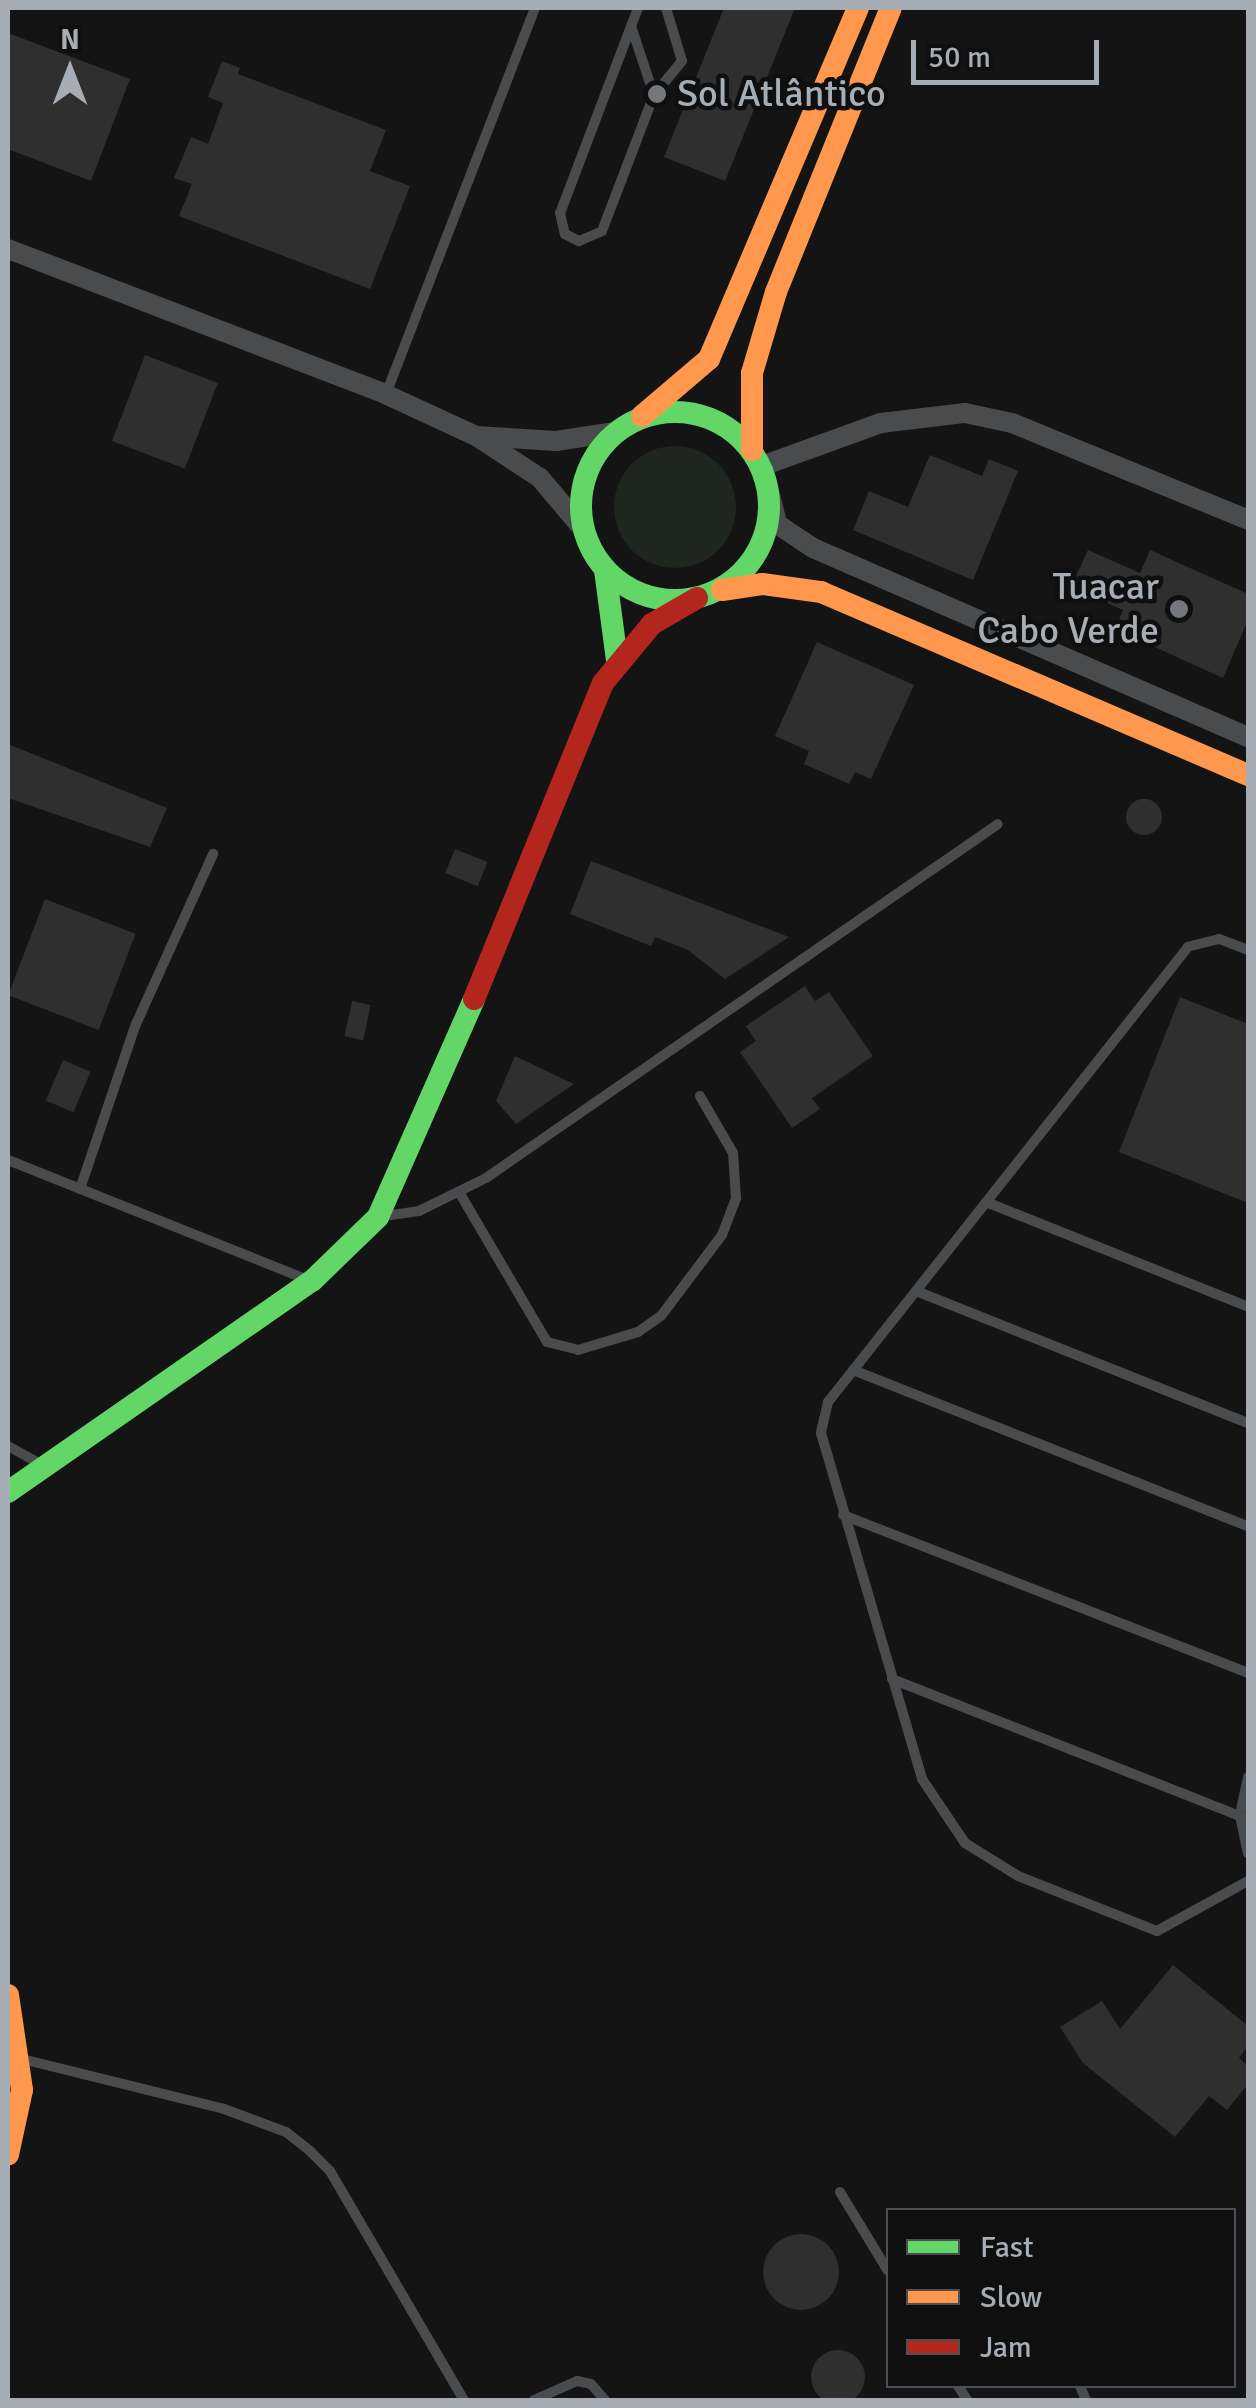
<!DOCTYPE html>
<html>
<head>
<meta charset="utf-8">
<style>
	body { margin:0 }
	#map { position:relative; width:1256px; height:2408px; overflow:hidden; background:#141415; font-family:Signika,sans-serif }
	div>[style] { position:absolute }
	.green>* { inset:0; background:#1f251f }
	.round { border-radius:50% }
	.building>* { inset:0; background:#2f2f30; transform-origin:0 0 }
	.lane>* { height:10px; margin:-5px; padding:0 5px; transform-origin:5px; border-radius:5px; background:#494b4d }
	.street>* { height:20px; margin:-10px; padding:0 10px; transform-origin:10px; border-radius:10px; background:#494b4d }
	.fast>* { height:22px; margin:-11px; padding:0 11px; transform-origin:11px; border-radius:11px; background:#63d668 }
	.fast>.ring { margin:-11px; padding:0; box-sizing:content-box; background:none; border:22px solid #63d668; border-radius:50% }
	.slow>* { height:22px; margin:-11px; padding:0 11px; transform-origin:11px; border-radius:11px; background:#ff974d }
	.jam>* { height:22px; margin:-11px; padding:0 11px; transform-origin:11px; border-radius:11px; background:#b3261e }
	.dots>* { width:28px; height:28px; translate:-50% -50%; box-sizing:border-box; border:5px solid #0f0f10; border-radius:50% }
	span { translate:-50% -50%; white-space:nowrap; text-align:center; line-height:1.15; -webkit-text-stroke:9px #0f0f10; paint-order:stroke }
	.poi-label { font-size:38px; color:#a7adb4 }
	.left { translate:0 -50%; text-align:left }
	.right { translate:-100% -50%; text-align:right }
	.frame { position:absolute; inset:0; border:10px solid #a7adb4; pointer-events:none }
	.legend { position:absolute; left:886px; top:2208px; width:350px; height:180px; box-sizing:border-box; background:#0f0f10; border:2px solid #4c4e52; margin:0; padding:12px 18px; list-style:none; font-size:30px; color:#a7adb4 }
	.legend li { display:flex; align-items:center; gap:20px; height:50px }
	.legend b { width:50px; border:2px solid #4c4e52 }
	.north { position:absolute; left:20px; top:20px; width:100px; height:100px; -webkit-text-stroke:8px #0f0f10; paint-order:stroke; rotate:0deg; font-size:28px; font-weight:700; line-height:40px; text-align:center; color:#a7adb4 }
	.north::after { content:''; display:block; margin:auto; width:35px; height:45px; background:#a7adb4; clip-path:polygon(50% 0,100% 100%,50% 72%,0 100%) }
	.scale { position:absolute; left:911px; top:40px; width:188px; height:45px; box-sizing:border-box; border:5px solid #a7adb4; border-top:0; padding-left:12px; font-size:30px; line-height:35px; white-space:nowrap; color:#a7adb4; -webkit-text-stroke:8px #0f0f10; paint-order:stroke }
</style>
</head>
<body>
<div id="map">
	<div class="green">
		<i class="round" style="left:614px;top:446px;width:122px;height:122px"></i>
	</div>
	<div class="building">
		<i style="clip-path:polygon(724px 8px,795px 8px,725px 181px,664px 157px)"></i>
		<i style="clip-path:polygon(8px 33px,130px 79px,91px 181px,8px 149px)"></i>
		<i style="clip-path:polygon(222px 61px,240px 68px,238px 74px,386px 130px,370px 171px,410px 186px,370px 289px,179px 216px,192px 184px,174px 178px,191px 137px,208px 144px,223px 103px,208px 97px)"></i>
		<i style="left:145px;top:355px;width:78px;height:92px;rotate:21deg"></i>
		<i style="clip-path:polygon(930px 455px,982px 476px,989px 459px,1018px 471px,973px 580px,853px 530px,869px 491px,908px 507px)"></i>
		<i style="clip-path:polygon(1088px 550px,1140px 573px,1150px 550px,1248px 594px,1248px 620px,1223px 678px,1115px 629px,1123px 610px,1071px 587px)"></i>
		<i style="clip-path:polygon(817px 642px,914px 685px,871px 779px,855px 772px,849px 784px,804px 764px,809px 751px,775px 736px)"></i>
		<i style="clip-path:polygon(8px 744px,167px 808px,150px 847px,8px 798px)"></i>
		<i class="round" style="left:1126px;top:799px;width:36px;height:36px"></i>
		<i style="left:455px;top:849px;width:35px;height:26px;rotate:22deg"></i>
		<i style="clip-path:polygon(591px 861px,672px 892px,789px 937px,725px 979px,688px 950px,655px 937px,651px 946px,570px 914px)"></i>
		<i style="left:45px;top:899px;width:97px;height:103px;rotate:21deg"></i>
		<i style="clip-path:polygon(805px 986px,815px 1001px,829px 992px,873px 1056px,812px 1098px,820px 1109px,792px 1128px,740px 1052px,756px 1041px,746px 1026px)"></i>
		<i style="clip-path:polygon(1180px 997px,1248px 1024px,1248px 1203px,1119px 1152px)"></i>
		<i style="left:352px;top:1001px;width:19px;height:36px;rotate:12deg"></i>
		<i style="clip-path:polygon(515px 1056px,574px 1084px,516px 1124px,496px 1101px)"></i>
		<i style="left:63px;top:1060px;width:30px;height:44px;rotate:23deg"></i>
		<i style="clip-path:polygon(1173px 1965px,1248px 2026px,1248px 2046px,1239px 2058px,1248px 2066px,1248px 2084px,1227px 2110px,1209px 2096px,1175px 2137px,1083px 2063px,1060px 2027px,1102px 2001px,1120px 2029px)"></i>
		<i class="round" style="left:763px;top:2234px;width:76px;height:76px"></i>
		<i class="round" style="left:811px;top:2350px;width:54px;height:54px"></i>
	</div>
	<div class="lane">
		<i style="left:638px;top:8px;width:219px;rotate:110.8deg"></i>
		<i style="left:560px;top:213px;width:22px;rotate:77deg"></i>
		<i style="left:565px;top:234px;width:16px;rotate:27deg"></i>
		<i style="left:579px;top:241px;width:25px;rotate:-23deg"></i>
		<i style="left:602px;top:231px;width:146px;rotate:-69.1deg"></i>
		<i style="left:654px;top:95px;width:44px;rotate:-50.5deg"></i>
		<i style="left:682px;top:61px;width:55px;rotate:-106.8deg"></i>
		<i style="left:631px;top:26px;width:73px;rotate:71.6deg"></i>
		<i style="left:386px;top:394px;width:414px;rotate:-68.9deg"></i>
		<i style="left:1248px;top:950px;width:31px;rotate:-159deg"></i>
		<i style="left:1219px;top:939px;width:32px;rotate:166deg"></i>
		<i style="left:1188px;top:947px;width:580px;rotate:128.35deg"></i>
		<i style="left:828px;top:1402px;width:32px;rotate:103deg"></i>
		<i style="left:821px;top:1433px;width:360px;rotate:73.7deg"></i>
		<i style="left:922px;top:1779px;width:77px;rotate:56.1deg"></i>
		<i style="left:965px;top:1843px;width:62px;rotate:31.9deg"></i>
		<i style="left:1018px;top:1876px;width:149px;rotate:21.6deg"></i>
		<i style="left:1157px;top:1931px;width:104px;rotate:-28.8deg"></i>
		<i style="left:8px;top:1160px;width:323px;rotate:21.8deg"></i>
		<i style="left:80px;top:1189px;width:174px;rotate:-71.3deg"></i>
		<i style="left:136px;top:1024px;width:187px;rotate:-65.6deg"></i>
		<i style="left:459px;top:1192px;width:174px;rotate:59.6deg"></i>
		<i style="left:547px;top:1342px;width:32px;rotate:14deg"></i>
		<i style="left:578px;top:1350px;width:63px;rotate:-16.7deg"></i>
		<i style="left:638px;top:1332px;width:28px;rotate:-35deg"></i>
		<i style="left:661px;top:1316px;width:101px;rotate:-53deg"></i>
		<i style="left:722px;top:1235px;width:40px;rotate:-69deg"></i>
		<i style="left:736px;top:1198px;width:45px;rotate:-93.8deg"></i>
		<i style="left:733px;top:1153px;width:66px;rotate:-120.1deg"></i>
		<i style="left:986px;top:1202px;width:282px;rotate:21.8deg"></i>
		<i style="left:384px;top:1216px;width:35px;rotate:-8deg"></i>
		<i style="left:419px;top:1211px;width:75px;rotate:-26.2deg"></i>
		<i style="left:486px;top:1178px;width:622px;rotate:-34.66deg"></i>
		<i style="left:916px;top:1291px;width:357px;rotate:21.7deg"></i>
		<i style="left:853px;top:1370px;width:425px;rotate:21.6deg"></i>
		<i style="left:8px;top:1446px;width:37px;rotate:29deg"></i>
		<i style="left:843px;top:1515px;width:435px;rotate:21.3deg"></i>
		<i style="left:892px;top:1679px;width:383px;rotate:21.5deg"></i>
		<i style="left:1248px;top:1777px;width:40px;rotate:102deg"></i>
		<i style="left:1240px;top:1816px;width:38px;rotate:78deg"></i>
		<i style="left:22px;top:2059px;width:208px;rotate:13.9deg"></i>
		<i style="left:224px;top:2109px;width:66px;rotate:20.4deg"></i>
		<i style="left:286px;top:2132px;width:31px;rotate:38deg"></i>
		<i style="left:310px;top:2151px;width:28px;rotate:45deg"></i>
		<i style="left:330px;top:2171px;width:265px;rotate:59.7deg"></i>
		<i style="left:840px;top:2192px;width:92px;rotate:58.7deg"></i>
		<i style="left:958px;top:2386px;width:17px;rotate:57deg"></i>
		<i style="left:1080px;top:2386px;width:15px;rotate:67deg"></i>
		<i style="left:534px;top:2400px;width:47px;rotate:-23.8deg"></i>
		<i style="left:577px;top:2381px;width:14px;rotate:12deg"></i>
		<i style="left:591px;top:2384px;width:21px;rotate:49deg"></i>
	</div>
	<div class="street">
		<i style="left:8px;top:249px;width:404px;rotate:21deg"></i>
		<i style="left:385px;top:394px;width:100px;rotate:24.8deg"></i>
		<i style="left:762px;top:466px;width:127px;rotate:-19.9deg"></i>
		<i style="left:881px;top:423px;width:85px;rotate:-6.8deg"></i>
		<i style="left:965px;top:413px;width:48px;rotate:12deg"></i>
		<i style="left:1012px;top:423px;width:255px;rotate:22.3deg"></i>
		<i style="left:769px;top:491px;width:34px;rotate:76deg"></i>
		<i style="left:777px;top:524px;width:43px;rotate:33.7deg"></i>
		<i style="left:813px;top:548px;width:474px;rotate:23.5deg"></i>
		<i style="left:583px;top:529px;width:67px;rotate:-130.1deg"></i>
		<i style="left:540px;top:478px;width:77px;rotate:-146.7deg"></i>
		<i style="left:476px;top:436px;width:80px;rotate:3.6deg"></i>
		<i style="left:556px;top:441px;width:60px;rotate:-8.7deg"></i>
	</div>
	<div class="fast">
		<i class="ring" style="left:581px;top:412px;width:166px;height:166px"></i>
		<i style="left:605px;top:570px;width:91px;rotate:82.4deg"></i>
		<i style="left:8px;top:1492px;width:370px;rotate:-34.8deg"></i>
		<i style="left:312px;top:1281px;width:92px;rotate:-44.1deg"></i>
		<i style="left:378px;top:1217px;width:238px;rotate:-66.2deg"></i>
	</div>
	<div class="slow">
		<i style="left:642px;top:416px;width:88px;rotate:-40.4deg"></i>
		<i style="left:709px;top:359px;width:381px;rotate:-67deg"></i>
		<i style="left:752px;top:450px;width:77px;rotate:-90deg"></i>
		<i style="left:752px;top:373px;width:84px;rotate:-73.5deg"></i>
		<i style="left:776px;top:292px;width:306px;rotate:-68deg"></i>
		<i style="left:722px;top:590px;width:40px;rotate:-8.5deg"></i>
		<i style="left:762px;top:584px;width:60px;rotate:7.7deg"></i>
		<i style="left:821px;top:592px;width:465px;rotate:23.2deg"></i>
		<i style="left:8px;top:1995px;width:96px;rotate:81.6deg"></i>
		<i style="left:22px;top:2090px;width:66px;rotate:102.2deg"></i>
	</div>
	<div class="jam">
		<i style="left:474px;top:999px;width:341px;rotate:-67.8deg"></i>
		<i style="left:603px;top:683px;width:77px;rotate:-50.3deg"></i>
		<i style="left:652px;top:624px;width:52px;rotate:-30deg"></i>
	</div>
	<div class="dots">
		<i style="left:657px;top:94px;background:#74777c"></i>
		<i style="left:1179px;top:609px;background:#74777c"></i>
	</div>
	<div class="poi-label">
		<span class="left" style="left:677px;top:94px">Sol Atlântico</span>
		<span class="right" style="left:1159px;top:609px">Tuacar<br>Cabo Verde</span>
	</div>
	<div class="frame"></div>
	<ul class="legend">
	<li><b style="height:12px;background:#63d668"></b>Fast</li>
	<li><b style="height:12px;background:#ff974d"></b>Slow</li>
	<li><b style="height:12px;background:#b3261e"></b>Jam</li>
	</ul>
	<div class="north">N</div>
	<div class="scale">50 m</div>
</div>
</body>
</html>
